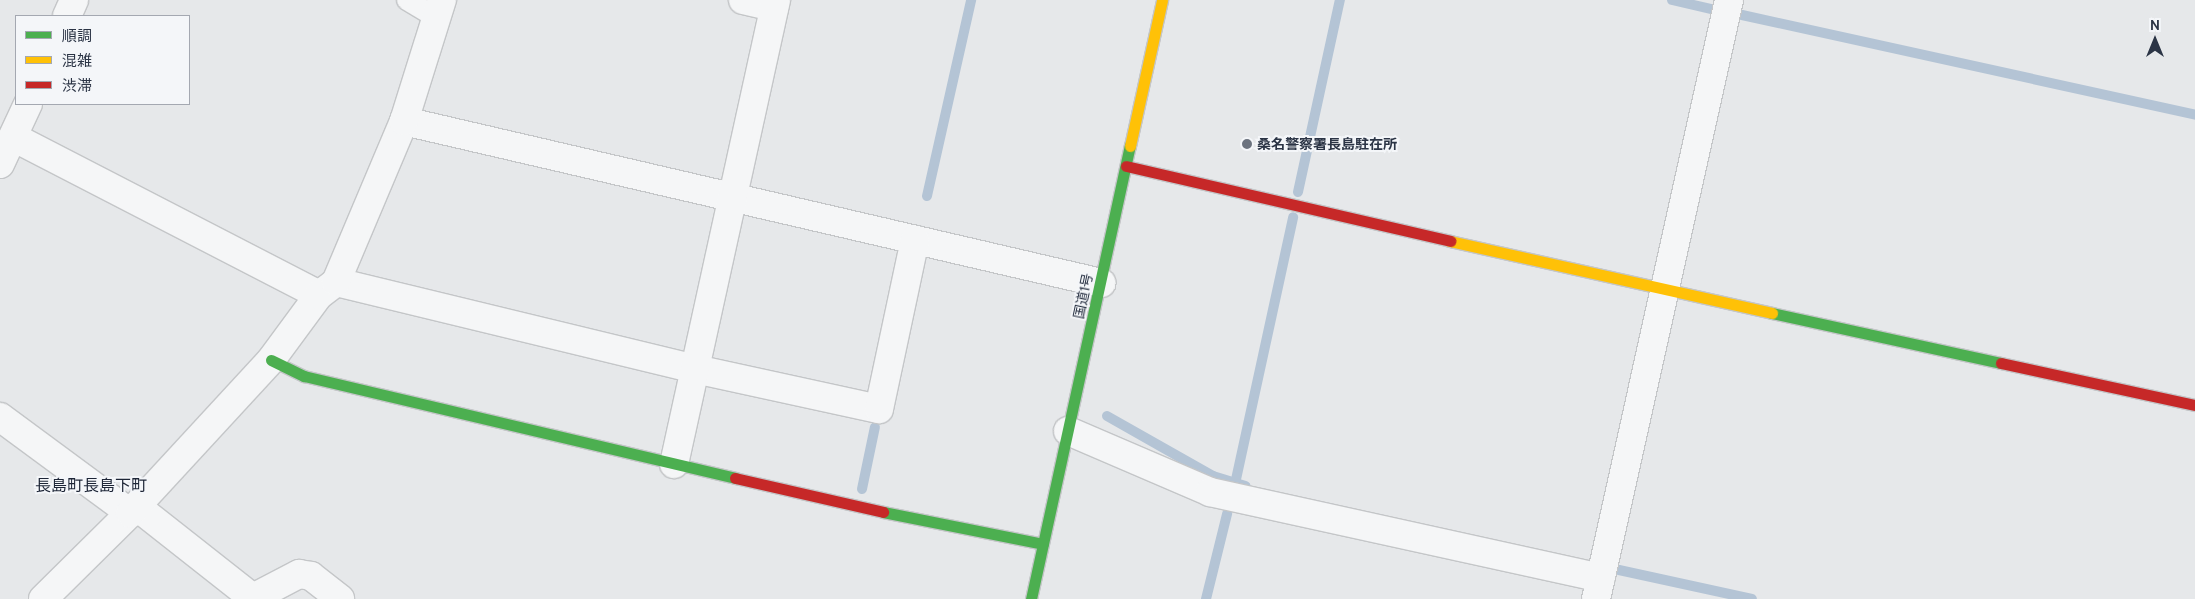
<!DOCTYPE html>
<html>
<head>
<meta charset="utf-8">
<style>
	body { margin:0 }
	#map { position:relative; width:2195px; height:599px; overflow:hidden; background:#e6e8ea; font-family:Cabin,"Noto Sans JP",sans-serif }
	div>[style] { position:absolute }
	.stream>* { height:10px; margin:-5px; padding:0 5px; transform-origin:5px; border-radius:5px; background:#b4c4d5 }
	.roads { filter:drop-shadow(1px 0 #c4c6c8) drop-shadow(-1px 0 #c4c6c8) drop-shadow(0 1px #c4c6c8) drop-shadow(0 -1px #c4c6c8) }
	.lane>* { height:20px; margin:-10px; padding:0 10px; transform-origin:10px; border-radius:10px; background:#f5f6f7 }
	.street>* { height:28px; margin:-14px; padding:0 14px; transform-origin:14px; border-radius:14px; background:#f5f6f7 }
	.fast>* { height:11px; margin:-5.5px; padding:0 5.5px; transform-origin:5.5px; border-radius:5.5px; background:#4caf50 }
	.slow>* { height:11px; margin:-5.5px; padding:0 5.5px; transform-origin:5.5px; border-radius:5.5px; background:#ffc107 }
	.jam>* { height:11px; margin:-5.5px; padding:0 5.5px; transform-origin:5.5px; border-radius:5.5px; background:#c62828 }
	.dots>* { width:14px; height:14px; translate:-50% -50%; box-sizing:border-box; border:2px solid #f4f6f9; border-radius:50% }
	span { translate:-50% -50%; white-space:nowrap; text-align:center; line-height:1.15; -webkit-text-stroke:4px #f4f6f9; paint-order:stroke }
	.poi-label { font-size:14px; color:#2b3445; font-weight:700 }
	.left { translate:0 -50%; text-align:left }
	.street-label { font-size:14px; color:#2b3445 }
	.quarter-label { font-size:16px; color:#1d2536 }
	.legend { position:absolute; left:15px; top:15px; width:175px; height:90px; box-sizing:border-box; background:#f4f6f9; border:1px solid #a4a8b1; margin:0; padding:6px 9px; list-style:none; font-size:15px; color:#2b3445 }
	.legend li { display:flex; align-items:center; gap:10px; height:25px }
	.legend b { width:25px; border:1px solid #a4a8b1 }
	.north { position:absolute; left:2130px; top:15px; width:50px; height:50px; -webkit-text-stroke:4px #f4f6f9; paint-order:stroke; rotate:0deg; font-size:14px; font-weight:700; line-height:20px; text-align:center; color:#2b3445 }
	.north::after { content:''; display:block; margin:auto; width:18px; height:22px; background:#2b3445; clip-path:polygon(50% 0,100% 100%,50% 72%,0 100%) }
</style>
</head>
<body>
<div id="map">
	<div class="stream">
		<i style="left:1672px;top:0;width:44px;rotate:13.1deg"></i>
		<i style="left:1742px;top:15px;width:464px;rotate:12.4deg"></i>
		<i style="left:1298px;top:192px;width:197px;rotate:-77.7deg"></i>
		<i style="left:927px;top:196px;width:201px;rotate:-77.3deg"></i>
		<i style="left:1107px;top:416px;width:122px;rotate:29.5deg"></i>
		<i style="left:1213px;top:476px;width:34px;rotate:17deg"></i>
		<i style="left:1235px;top:484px;width:273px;rotate:-77.7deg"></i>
		<i style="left:862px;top:489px;width:63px;rotate:-78.2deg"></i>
		<i style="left:1619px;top:570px;width:136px;rotate:12.3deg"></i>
		<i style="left:1206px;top:599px;width:88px;rotate:-76.1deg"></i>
	</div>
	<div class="roads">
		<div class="lane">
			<i style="left:407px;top:0;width:35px;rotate:31deg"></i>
		</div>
		<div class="street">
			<i style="left:743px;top:0;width:32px;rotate:13deg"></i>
			<i style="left:67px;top:16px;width:17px;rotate:-66deg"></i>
			<i style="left:404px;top:121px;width:716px;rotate:13.08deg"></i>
			<i style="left:13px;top:137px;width:344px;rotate:27.3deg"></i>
			<i style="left:0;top:164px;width:66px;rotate:-65deg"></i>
			<i style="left:336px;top:282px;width:369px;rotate:13.6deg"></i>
			<i style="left:695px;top:369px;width:188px;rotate:12.3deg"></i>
			<i style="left:879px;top:409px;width:173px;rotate:-78deg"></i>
			<i style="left:0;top:417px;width:162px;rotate:36.4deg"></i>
			<i style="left:1068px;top:431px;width:155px;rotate:23.2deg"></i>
			<i style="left:1210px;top:492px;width:400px;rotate:12.4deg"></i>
			<i style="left:674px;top:464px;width:475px;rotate:-77.6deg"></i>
			<i style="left:136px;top:506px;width:149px;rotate:38.2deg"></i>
			<i style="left:253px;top:598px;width:52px;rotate:-27.6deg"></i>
			<i style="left:299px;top:574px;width:12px;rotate:9deg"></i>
			<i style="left:311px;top:576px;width:37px;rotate:38deg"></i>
			<i style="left:43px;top:599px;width:122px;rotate:-44.7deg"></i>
			<i style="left:130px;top:513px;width:208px;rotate:-47.3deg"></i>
			<i style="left:271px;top:360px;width:81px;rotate:-53.6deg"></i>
			<i style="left:319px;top:295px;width:21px;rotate:-37deg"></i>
			<i style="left:336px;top:282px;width:175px;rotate:-67.1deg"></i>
			<i style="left:404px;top:121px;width:127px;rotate:-72.6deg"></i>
			<i style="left:1596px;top:599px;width:614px;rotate:-77.48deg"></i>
		</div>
		<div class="fast">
			<i style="left:1772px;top:313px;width:234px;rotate:12.3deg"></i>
			<i style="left:271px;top:360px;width:37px;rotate:26deg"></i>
			<i style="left:304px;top:376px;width:443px;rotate:13.3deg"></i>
			<i style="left:883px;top:512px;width:163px;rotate:11.3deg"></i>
			<i style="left:1031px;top:599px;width:464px;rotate:-77.7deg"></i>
		</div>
		<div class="slow">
			<i style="left:1130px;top:146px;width:149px;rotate:-77.6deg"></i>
			<i style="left:1450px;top:241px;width:330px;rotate:12.6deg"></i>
		</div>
		<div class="jam">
			<i style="left:1126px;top:166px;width:333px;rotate:13deg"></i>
			<i style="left:2001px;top:363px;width:198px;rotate:12.2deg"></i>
			<i style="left:735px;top:478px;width:152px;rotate:12.9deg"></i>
		</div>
	</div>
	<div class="dots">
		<i style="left:1247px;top:144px;background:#6c737f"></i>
	</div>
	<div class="poi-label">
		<span class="left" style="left:1257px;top:144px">桑名警察署長島駐在所</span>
	</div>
	<div class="street-label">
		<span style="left:1083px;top:296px;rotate:-78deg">国道1号</span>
	</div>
	<div class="quarter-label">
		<span style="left:91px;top:486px">長島町長島下町</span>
	</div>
	<ul class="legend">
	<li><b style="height:6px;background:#4caf50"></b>順調</li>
	<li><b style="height:6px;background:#ffc107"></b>混雑</li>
	<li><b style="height:6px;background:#c62828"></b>渋滞</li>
	</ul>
	<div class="north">N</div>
</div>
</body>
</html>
